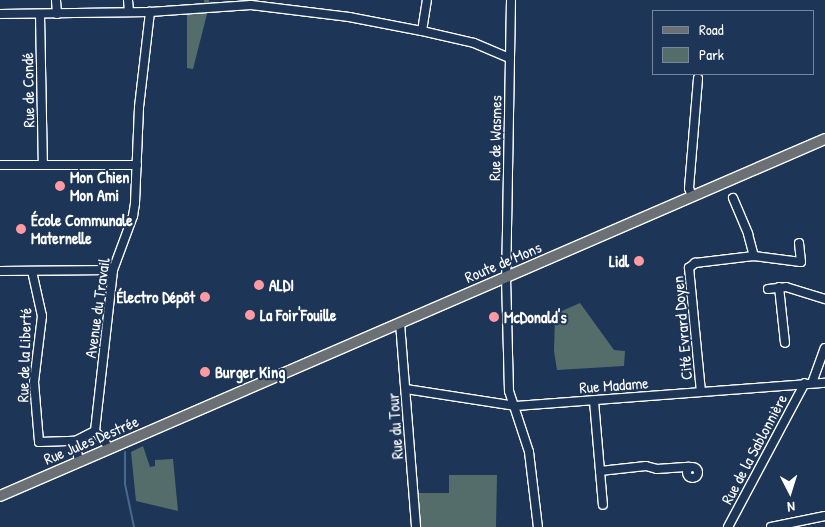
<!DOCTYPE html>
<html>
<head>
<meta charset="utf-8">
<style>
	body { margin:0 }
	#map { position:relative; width:825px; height:527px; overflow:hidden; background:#1d3557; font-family:"Patrick Hand",sans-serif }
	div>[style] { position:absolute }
	.green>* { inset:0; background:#556d6a }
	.stream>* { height:2px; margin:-1px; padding:0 1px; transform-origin:1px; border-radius:1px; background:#46698d }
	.roads { filter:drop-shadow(1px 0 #fff) drop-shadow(-1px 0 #fff) drop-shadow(0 1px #fff) drop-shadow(0 -1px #fff) }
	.minor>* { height:8px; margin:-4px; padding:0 4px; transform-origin:4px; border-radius:4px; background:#1d3557 }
	.minor>.ring { margin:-4px; padding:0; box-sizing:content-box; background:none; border:8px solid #1d3557; border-radius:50% }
	.major>* { height:10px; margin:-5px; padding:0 5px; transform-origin:5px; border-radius:5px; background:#6a7074 }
	.dots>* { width:14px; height:14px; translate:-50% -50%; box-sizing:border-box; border:2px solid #1d3557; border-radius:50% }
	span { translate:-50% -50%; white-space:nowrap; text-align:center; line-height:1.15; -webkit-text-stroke:4px #1d3557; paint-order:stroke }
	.street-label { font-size:16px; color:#fff }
	.poi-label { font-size:16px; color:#fff; font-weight:700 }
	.left { translate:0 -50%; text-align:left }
	.right { translate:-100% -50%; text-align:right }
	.legend { position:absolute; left:652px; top:10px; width:162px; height:65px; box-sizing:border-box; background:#1d3557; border:1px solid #77869a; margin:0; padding:6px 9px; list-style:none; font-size:15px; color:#fff }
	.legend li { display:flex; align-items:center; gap:10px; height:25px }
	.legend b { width:25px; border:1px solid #77869a }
	.north { position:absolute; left:765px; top:467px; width:50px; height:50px; -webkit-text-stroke:4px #1d3557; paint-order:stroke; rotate:175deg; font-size:14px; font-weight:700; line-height:20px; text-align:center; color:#fff }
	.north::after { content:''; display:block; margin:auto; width:18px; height:22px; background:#fff; clip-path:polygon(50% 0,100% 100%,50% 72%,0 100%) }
</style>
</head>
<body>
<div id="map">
	<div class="green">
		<i style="clip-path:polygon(204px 0,209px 0,208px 10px,193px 69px,187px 68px,187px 10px,205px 9px)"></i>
		<i style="clip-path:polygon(580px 303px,614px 350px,625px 351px,624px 366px,557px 370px,554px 351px,555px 314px)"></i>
		<i style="clip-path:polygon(143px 446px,150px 467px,155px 466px,155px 460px,173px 459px,178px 511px,136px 501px,131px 452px)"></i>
		<i style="clip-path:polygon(449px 475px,497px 475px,496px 527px,420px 527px,417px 493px,449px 493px)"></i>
	</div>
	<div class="stream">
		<i style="left:125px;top:452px;width:32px;rotate:90deg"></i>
		<i style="left:125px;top:484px;width:44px;rotate:78.2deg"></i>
	</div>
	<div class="roads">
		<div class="minor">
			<i style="left:56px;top:0;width:14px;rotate:86deg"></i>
			<i style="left:128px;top:0;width:12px;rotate:85deg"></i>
			<i style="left:511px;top:0;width:277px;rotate:91deg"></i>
			<i style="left:506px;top:277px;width:114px;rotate:88.5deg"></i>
			<i style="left:509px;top:391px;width:64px;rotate:71.8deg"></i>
			<i style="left:529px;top:452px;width:76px;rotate:83.2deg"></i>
			<i style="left:0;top:14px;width:150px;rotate:-0.8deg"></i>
			<i style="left:150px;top:12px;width:101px;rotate:-4deg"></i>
			<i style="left:251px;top:5px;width:99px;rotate:7deg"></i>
			<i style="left:349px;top:17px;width:74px;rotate:10.9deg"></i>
			<i style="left:422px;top:31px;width:53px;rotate:13deg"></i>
			<i style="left:474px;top:43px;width:39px;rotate:23deg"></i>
			<i style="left:40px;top:14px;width:151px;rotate:88.9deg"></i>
			<i style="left:422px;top:31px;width:31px;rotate:-81deg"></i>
			<i style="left:0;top:165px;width:137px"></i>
			<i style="left:692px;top:197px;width:9px;rotate:-108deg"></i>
			<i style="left:689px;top:188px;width:110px;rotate:-85.3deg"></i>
			<i style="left:733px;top:198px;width:39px;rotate:67deg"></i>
			<i style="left:748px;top:234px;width:23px;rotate:75deg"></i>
			<i style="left:0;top:271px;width:113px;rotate:-0.5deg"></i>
			<i style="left:32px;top:271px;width:46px;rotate:77.5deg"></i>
			<i style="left:42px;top:316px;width:66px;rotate:96.9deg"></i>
			<i style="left:34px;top:382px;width:60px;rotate:85.2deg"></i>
			<i style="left:39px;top:442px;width:36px;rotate:-2deg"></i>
			<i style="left:75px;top:441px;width:22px;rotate:-27deg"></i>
			<i style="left:779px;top:287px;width:56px;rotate:83.9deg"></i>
			<i style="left:768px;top:289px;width:18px;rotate:-6deg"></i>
			<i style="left:786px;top:287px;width:41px;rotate:17.1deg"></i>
			<i style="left:400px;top:323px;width:205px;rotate:85.5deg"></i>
			<i style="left:812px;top:383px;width:37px;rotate:-70deg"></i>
			<i style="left:406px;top:389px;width:111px;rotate:8.8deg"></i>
			<i style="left:516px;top:406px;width:310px;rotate:-4.3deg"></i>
			<i style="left:701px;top:392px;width:125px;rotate:-95.5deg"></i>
			<i style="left:689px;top:268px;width:8px;rotate:-40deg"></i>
			<i style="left:695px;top:263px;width:59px;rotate:-6.8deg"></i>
			<i style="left:754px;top:256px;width:47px;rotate:7.3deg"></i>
			<i style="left:801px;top:262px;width:19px;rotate:-96deg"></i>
			<i style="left:594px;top:401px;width:104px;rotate:85.1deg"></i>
			<i style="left:95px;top:431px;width:162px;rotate:-83.6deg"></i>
			<i style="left:113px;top:270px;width:58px;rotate:-69.7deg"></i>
			<i style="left:133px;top:216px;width:13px;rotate:-81deg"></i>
			<i style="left:135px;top:203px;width:96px;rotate:-87.6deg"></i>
			<i style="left:139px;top:107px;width:96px;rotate:-83.4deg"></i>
			<i style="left:95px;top:431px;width:23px;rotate:49deg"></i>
			<i style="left:75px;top:441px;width:21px;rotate:79deg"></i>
			<i class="ring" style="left:686.5px;top:466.5px;width:3px;height:3px"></i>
			<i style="left:600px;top:471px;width:46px;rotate:-6.2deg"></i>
			<i style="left:646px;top:466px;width:11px;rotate:15deg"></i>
			<i style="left:657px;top:469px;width:32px;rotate:-4deg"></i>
			<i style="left:728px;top:527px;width:163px;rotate:-61.9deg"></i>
			<i style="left:771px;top:527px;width:55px;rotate:-11.5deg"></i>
		</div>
		<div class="major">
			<i style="left:0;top:496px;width:899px;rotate:-23.4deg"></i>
		</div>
	</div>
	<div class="dots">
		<i style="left:60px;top:186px;background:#ff9aa2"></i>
		<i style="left:21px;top:229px;background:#ff9aa2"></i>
		<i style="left:639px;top:261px;background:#ff9aa2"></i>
		<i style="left:259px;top:285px;background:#ff9aa2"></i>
		<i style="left:205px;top:297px;background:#ff9aa2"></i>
		<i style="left:250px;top:315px;background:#ff9aa2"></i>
		<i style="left:494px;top:317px;background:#ff9aa2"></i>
		<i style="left:205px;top:372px;background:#ff9aa2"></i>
	</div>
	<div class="street-label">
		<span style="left:28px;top:90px;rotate:-91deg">Rue de Condé</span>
		<span style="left:495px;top:138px;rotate:-89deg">Rue de Wasmes</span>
		<span style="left:503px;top:262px;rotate:-23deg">Route de Mons</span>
		<span style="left:97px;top:308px;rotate:-82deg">Avenue du Travail</span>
		<span style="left:682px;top:328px;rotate:-95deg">Cité Evrard Doyen</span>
		<span style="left:24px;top:355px;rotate:-88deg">Rue de la Liberté</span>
		<span style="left:614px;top:385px;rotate:-4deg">Rue Madame</span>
		<span style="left:395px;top:426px;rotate:-94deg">Rue du Tour</span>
		<span style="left:91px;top:440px;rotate:-23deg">Rue Jules Destrée</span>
		<span style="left:754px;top:449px;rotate:-62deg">Rue de la Sablonnière</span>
	</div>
	<div class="poi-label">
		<span class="left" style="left:70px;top:186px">Mon Chien<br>Mon Ami</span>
		<span class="left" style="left:31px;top:229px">École Communale<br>Maternelle</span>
		<span class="right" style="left:629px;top:261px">Lidl</span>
		<span class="left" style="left:269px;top:285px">ALDI</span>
		<span class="right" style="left:195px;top:297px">Électro Dépôt</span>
		<span class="left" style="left:260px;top:315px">La Foir'Fouille</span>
		<span class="left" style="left:504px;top:317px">McDonald's</span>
		<span class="left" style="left:215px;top:372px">Burger King</span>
	</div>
	<ul class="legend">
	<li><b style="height:6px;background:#6a7074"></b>Road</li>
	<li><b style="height:14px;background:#556d6a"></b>Park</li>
	</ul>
	<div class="north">N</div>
</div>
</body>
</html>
